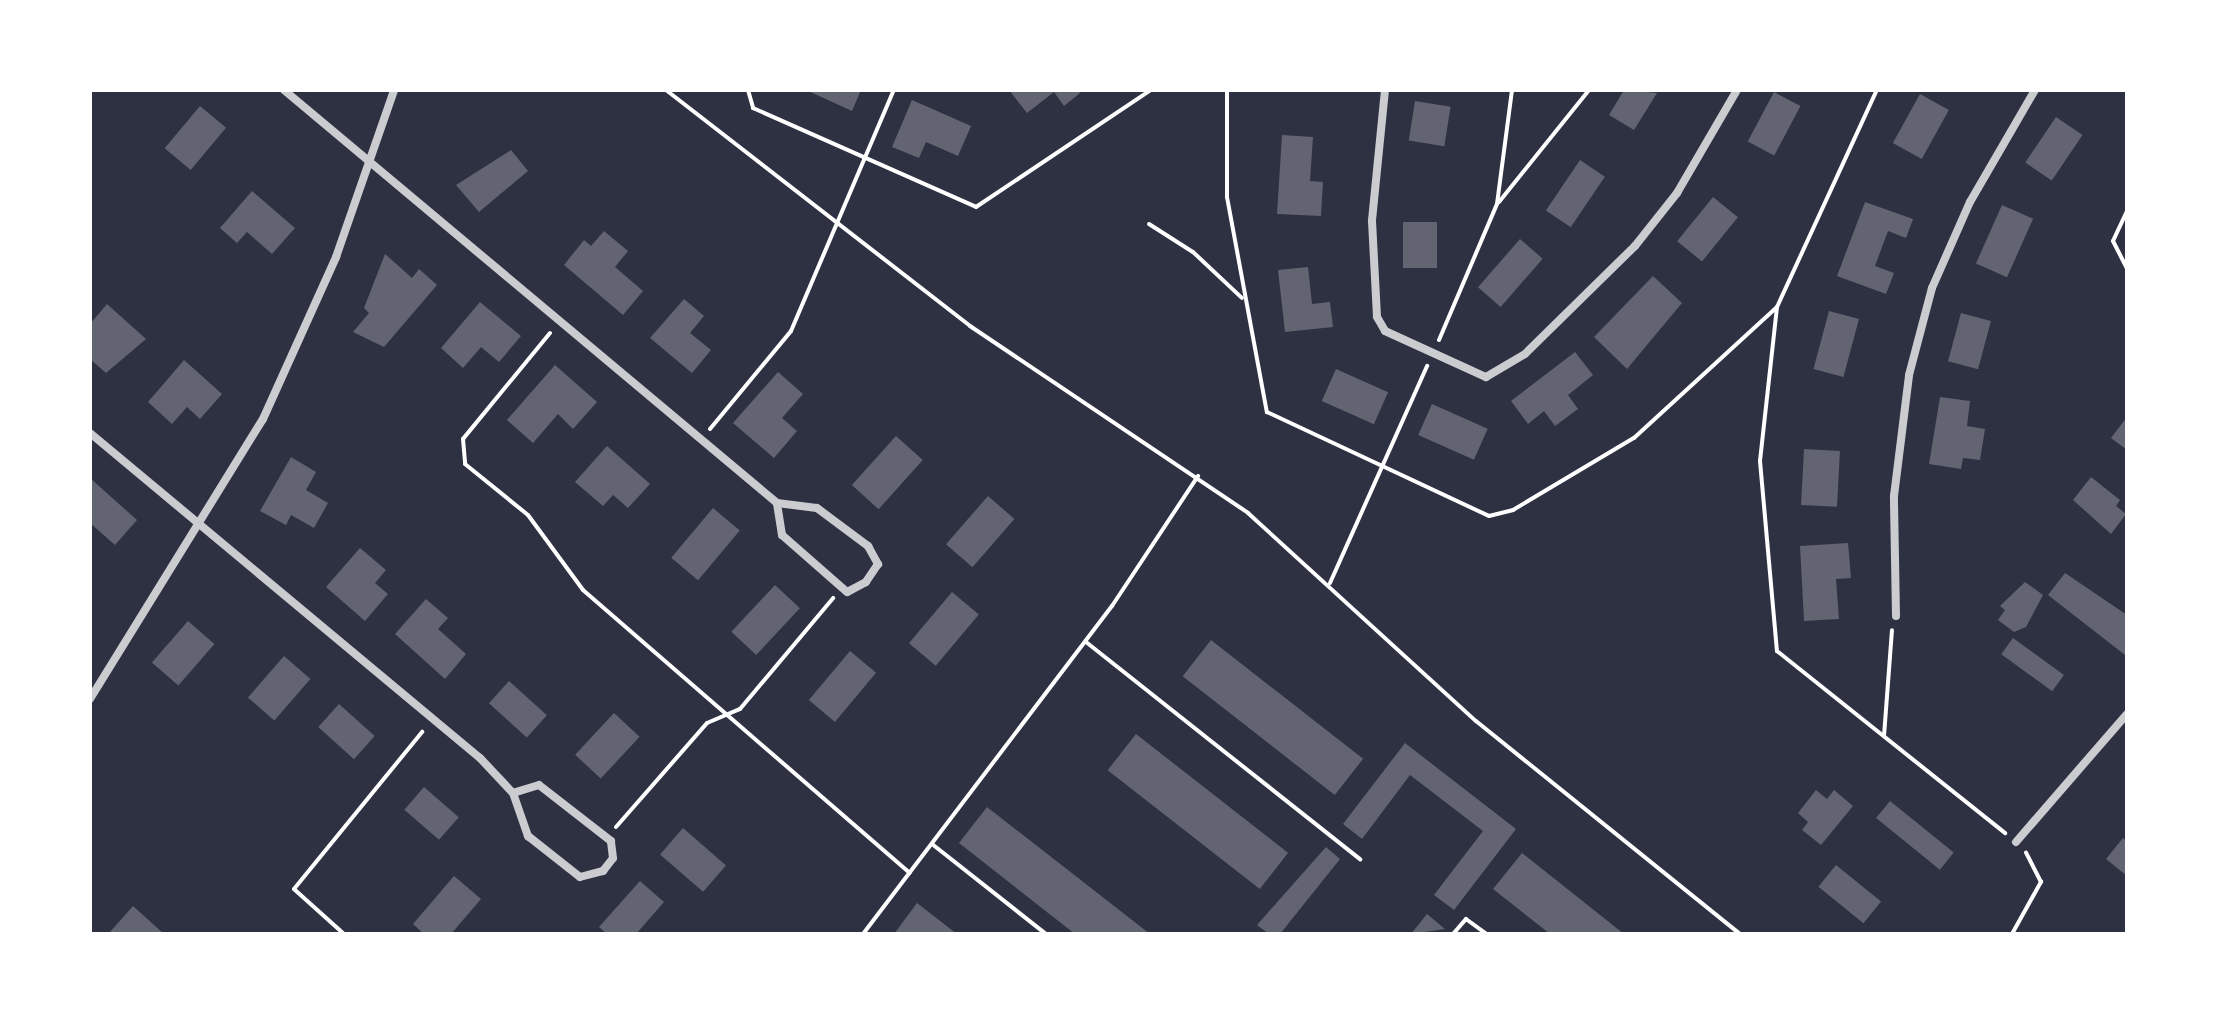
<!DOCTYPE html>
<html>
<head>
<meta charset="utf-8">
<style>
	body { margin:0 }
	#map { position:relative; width:2217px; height:1024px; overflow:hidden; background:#2d3142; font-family:"Fira Sans",sans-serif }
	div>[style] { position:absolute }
	.building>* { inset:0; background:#626471; transform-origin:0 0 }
	.path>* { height:4px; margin:-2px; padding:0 2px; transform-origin:2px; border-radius:2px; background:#fff }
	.minor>* { height:8px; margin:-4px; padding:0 4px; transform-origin:4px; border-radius:4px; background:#caccd0 }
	span { translate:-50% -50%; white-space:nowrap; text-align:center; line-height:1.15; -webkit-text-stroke:8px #fff; paint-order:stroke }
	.frame { position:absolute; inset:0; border:92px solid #fff; pointer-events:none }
</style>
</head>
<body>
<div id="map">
	<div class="building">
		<i style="clip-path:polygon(806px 90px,861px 90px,852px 111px)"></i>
		<i style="clip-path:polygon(1009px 90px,1078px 90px,1080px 93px,1064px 106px,1054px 92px,1027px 113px)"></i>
		<i style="clip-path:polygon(1624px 90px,1657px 93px,1634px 130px,1609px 115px)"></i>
		<i style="left:1774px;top:92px;width:30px;height:56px;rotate:28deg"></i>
		<i style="left:1920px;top:94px;width:33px;height:56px;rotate:29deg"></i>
		<i style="clip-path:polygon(912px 100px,971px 126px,958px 156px,926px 142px,919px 158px,892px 147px)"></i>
		<i style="left:1415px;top:101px;width:36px;height:40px;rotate:9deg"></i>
		<i style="left:200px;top:106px;width:34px;height:55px;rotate:40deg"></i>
		<i style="left:2056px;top:117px;width:32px;height:55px;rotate:34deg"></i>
		<i style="clip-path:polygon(1282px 135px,1313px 137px,1310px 181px,1323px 182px,1321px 216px,1277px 214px)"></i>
		<i style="clip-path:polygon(511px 150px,528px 171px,479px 212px,456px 185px)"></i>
		<i style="left:1580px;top:160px;width:30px;height:61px;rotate:34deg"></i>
		<i style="clip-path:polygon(252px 191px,295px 228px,272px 254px,247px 232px,237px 243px,220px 228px)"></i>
		<i style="left:1713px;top:197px;width:32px;height:57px;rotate:39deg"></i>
		<i style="clip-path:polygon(1865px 202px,1913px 219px,1906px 238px,1888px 231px,1875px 266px,1894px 273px,1886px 294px,1837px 276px)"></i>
		<i style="left:2002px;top:205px;width:34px;height:64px;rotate:24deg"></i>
		<i style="left:1403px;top:222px;width:34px;height:46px"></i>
		<i style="clip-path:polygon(604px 231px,628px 251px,615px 267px,643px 291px,623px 315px,564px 265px,584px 240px,591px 246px)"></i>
		<i style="left:1520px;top:239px;width:30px;height:64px;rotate:41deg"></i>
		<i style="clip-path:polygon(385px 254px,412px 278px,419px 269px,437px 285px,384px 347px,353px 332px,369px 313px,364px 308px)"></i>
		<i style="clip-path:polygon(1308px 267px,1312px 304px,1330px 302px,1333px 327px,1285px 332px,1278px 270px)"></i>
		<i style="clip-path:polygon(1653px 276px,1682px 303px,1627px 369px,1594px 337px)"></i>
		<i style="clip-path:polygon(684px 299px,704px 316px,690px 333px,711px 350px,692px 373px,650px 338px)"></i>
		<i style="clip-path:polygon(480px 302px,521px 336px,499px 362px,481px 347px,463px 368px,441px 348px)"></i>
		<i style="clip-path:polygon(107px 304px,146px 339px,106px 373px,90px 359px,90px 324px)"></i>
		<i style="left:1829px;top:311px;width:31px;height:60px;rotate:15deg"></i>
		<i style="left:1961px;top:313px;width:31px;height:50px;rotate:15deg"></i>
		<i style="clip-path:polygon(1575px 352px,1593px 375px,1568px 395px,1578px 409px,1555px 426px,1544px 411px,1528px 424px,1511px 401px)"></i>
		<i style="clip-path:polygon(184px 360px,222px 394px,200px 419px,187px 407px,172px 424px,148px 402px)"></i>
		<i style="clip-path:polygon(555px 365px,597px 402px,573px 429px,558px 414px,533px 443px,507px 420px)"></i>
		<i style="left:1336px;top:369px;width:57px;height:35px;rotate:24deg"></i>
		<i style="clip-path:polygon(778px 372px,803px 394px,782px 418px,797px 431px,774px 458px,733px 423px)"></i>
		<i style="clip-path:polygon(1940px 397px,1970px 401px,1967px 426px,1985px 429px,1980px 460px,1963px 458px,1961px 469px,1929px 464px)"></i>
		<i style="left:1432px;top:404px;width:61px;height:34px;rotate:24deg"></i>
		<i style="clip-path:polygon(2127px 417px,2127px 450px,2111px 438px)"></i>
		<i style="left:896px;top:436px;width:36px;height:66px;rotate:42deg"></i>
		<i style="clip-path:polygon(607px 446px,650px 484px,628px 508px,613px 495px,603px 506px,575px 482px)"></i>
		<i style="left:1804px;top:449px;width:36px;height:56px;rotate:3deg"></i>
		<i style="clip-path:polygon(291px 457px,316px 472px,306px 490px,328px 503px,314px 528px,291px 515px,286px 525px,260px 511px)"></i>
		<i style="clip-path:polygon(2091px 477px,2120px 500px,2116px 506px,2126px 514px,2111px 534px,2073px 500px)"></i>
		<i style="clip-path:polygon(90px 478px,137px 520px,115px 545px,90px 523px)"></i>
		<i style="left:988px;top:496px;width:35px;height:64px;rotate:41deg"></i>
		<i style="left:713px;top:508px;width:35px;height:65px;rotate:40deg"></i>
		<i style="clip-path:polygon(1848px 543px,1851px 578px,1836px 579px,1839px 619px,1804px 621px,1800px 546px)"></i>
		<i style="clip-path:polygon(360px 548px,386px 570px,375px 583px,388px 594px,365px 621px,326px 587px)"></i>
		<i style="clip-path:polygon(2065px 573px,2127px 615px,2125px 655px,2048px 595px)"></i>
		<i style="clip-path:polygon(2025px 582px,2043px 595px,2026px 627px,2014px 632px,1998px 620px,2005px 610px,2000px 606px)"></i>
		<i style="left:775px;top:585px;width:34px;height:64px;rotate:43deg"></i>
		<i style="left:952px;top:592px;width:35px;height:67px;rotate:40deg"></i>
		<i style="clip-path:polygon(426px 599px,448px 618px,438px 629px,466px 654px,445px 679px,395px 634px)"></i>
		<i style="left:188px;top:621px;width:35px;height:55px;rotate:41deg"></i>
		<i style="left:2013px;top:638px;width:63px;height:20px;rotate:36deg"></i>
		<i style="left:1211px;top:640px;width:193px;height:46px;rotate:38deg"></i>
		<i style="left:850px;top:651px;width:34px;height:64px;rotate:40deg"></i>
		<i style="left:284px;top:656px;width:35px;height:55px;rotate:41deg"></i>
		<i style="left:509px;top:681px;width:51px;height:30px;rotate:42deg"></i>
		<i style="left:339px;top:704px;width:48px;height:31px;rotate:42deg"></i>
		<i style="left:614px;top:713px;width:35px;height:57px;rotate:43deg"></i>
		<i style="left:1136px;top:734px;width:193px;height:46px;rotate:38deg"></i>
		<i style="clip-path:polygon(1405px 743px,1516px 829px,1454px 910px,1434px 895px,1483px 831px,1410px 775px,1362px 839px,1343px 824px)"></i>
		<i style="left:424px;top:787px;width:46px;height:30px;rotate:41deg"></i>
		<i style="clip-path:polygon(1816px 790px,1827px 799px,1834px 790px,1853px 806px,1821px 845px,1802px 830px,1808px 822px,1798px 813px)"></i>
		<i style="left:1890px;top:801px;width:82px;height:22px;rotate:39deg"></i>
		<i style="clip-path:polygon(987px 807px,1150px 934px,1075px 934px,959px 843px)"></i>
		<i style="left:683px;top:828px;width:57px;height:35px;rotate:41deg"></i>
		<i style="clip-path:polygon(2123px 838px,2127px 841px,2127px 876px,2106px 859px)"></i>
		<i style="clip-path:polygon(1326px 847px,1340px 859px,1280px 934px,1269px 934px,1257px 925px)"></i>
		<i style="clip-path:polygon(1522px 853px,1624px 934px,1550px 934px,1493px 889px)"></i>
		<i style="left:1836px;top:865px;width:58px;height:28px;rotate:39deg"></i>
		<i style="clip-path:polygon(454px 876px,481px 899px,451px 934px,424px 934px,413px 924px)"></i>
		<i style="clip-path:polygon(640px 881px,664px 902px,636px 934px,607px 934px,599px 927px)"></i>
		<i style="clip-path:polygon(917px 903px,957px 934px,894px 934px)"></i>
		<i style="clip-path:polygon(133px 906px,164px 934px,110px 932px)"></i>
		<i style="clip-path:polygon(1427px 914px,1445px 929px,1411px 934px)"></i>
	</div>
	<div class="path">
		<i style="left:666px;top:90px;width:385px;rotate:37.8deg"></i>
		<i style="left:970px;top:326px;width:335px;rotate:33.9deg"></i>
		<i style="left:1248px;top:513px;width:309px;rotate:42.4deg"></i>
		<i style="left:1476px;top:721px;width:339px;rotate:38.9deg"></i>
		<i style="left:748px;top:90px;width:19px;rotate:74deg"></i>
		<i style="left:753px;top:108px;width:244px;rotate:23.9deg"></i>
		<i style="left:976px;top:207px;width:211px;rotate:-33.8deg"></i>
		<i style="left:1227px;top:90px;width:107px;rotate:90deg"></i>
		<i style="left:1227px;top:197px;width:219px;rotate:79.5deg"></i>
		<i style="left:1267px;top:412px;width:245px;rotate:25.1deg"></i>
		<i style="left:1489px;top:516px;width:25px;rotate:-14deg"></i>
		<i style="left:1513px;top:510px;width:141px;rotate:-30.8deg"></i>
		<i style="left:1634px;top:438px;width:194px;rotate:-42.5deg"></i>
		<i style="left:1777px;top:307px;width:239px;rotate:-65.3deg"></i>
		<i style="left:1499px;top:202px;width:144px;rotate:-51.2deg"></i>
		<i style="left:2127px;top:211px;width:33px;rotate:115deg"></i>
		<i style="left:2113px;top:241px;width:30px;rotate:63deg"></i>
		<i style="left:1149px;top:224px;width:52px;rotate:32.5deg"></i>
		<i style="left:1193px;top:252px;width:67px;rotate:43.2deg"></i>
		<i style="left:1777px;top:307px;width:155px;rotate:96.3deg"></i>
		<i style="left:1760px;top:461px;width:191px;rotate:84.9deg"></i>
		<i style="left:1777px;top:651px;width:292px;rotate:38.6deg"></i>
		<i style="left:550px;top:333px;width:137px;rotate:129.4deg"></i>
		<i style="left:463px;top:439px;width:25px;rotate:85deg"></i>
		<i style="left:465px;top:464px;width:81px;rotate:39deg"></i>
		<i style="left:528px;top:515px;width:93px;rotate:53.7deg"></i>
		<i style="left:583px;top:590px;width:432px;rotate:40.9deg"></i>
		<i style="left:1439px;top:340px;width:148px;rotate:-66.9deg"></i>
		<i style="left:1497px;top:204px;width:115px;rotate:-82.5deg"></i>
		<i style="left:710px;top:429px;width:127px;rotate:-50.4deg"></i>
		<i style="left:791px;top:331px;width:262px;rotate:-66.9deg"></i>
		<i style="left:1330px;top:583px;width:238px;rotate:-65.9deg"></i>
		<i style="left:1086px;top:642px;width:350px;rotate:38.4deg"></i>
		<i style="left:1884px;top:736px;width:106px;rotate:-85.7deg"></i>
		<i style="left:616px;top:827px;width:138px;rotate:-48.8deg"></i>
		<i style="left:707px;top:723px;width:36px;rotate:-23deg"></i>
		<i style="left:740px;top:709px;width:145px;rotate:-50deg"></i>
		<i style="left:932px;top:844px;width:145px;rotate:38.3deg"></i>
		<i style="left:344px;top:934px;width:67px;rotate:-138deg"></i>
		<i style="left:294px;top:889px;width:203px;rotate:-50.8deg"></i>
		<i style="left:789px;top:934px;width:25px"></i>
		<i style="left:863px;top:934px;width:412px;rotate:-52.8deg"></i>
		<i style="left:1112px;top:606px;width:156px;rotate:-56.5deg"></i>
		<i style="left:1453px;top:934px;width:20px;rotate:-49deg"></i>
		<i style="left:1466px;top:919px;width:26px;rotate:36deg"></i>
		<i style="left:2012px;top:934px;width:60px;rotate:-60.9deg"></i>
		<i style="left:2041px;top:882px;width:33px;rotate:-117deg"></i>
	</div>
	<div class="minor">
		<i style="left:284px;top:90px;width:643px;rotate:39.95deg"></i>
		<i style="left:777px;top:503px;width:40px;rotate:7.1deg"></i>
		<i style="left:817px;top:508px;width:64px;rotate:36.7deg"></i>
		<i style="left:868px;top:546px;width:21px;rotate:61deg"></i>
		<i style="left:878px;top:564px;width:22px;rotate:124deg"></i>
		<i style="left:866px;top:582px;width:21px;rotate:152deg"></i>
		<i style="left:847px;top:592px;width:86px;rotate:-138.8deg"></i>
		<i style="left:782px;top:535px;width:32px;rotate:-99deg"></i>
		<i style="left:1385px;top:90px;width:132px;rotate:95.7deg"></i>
		<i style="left:1372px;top:221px;width:96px;rotate:87deg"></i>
		<i style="left:1377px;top:317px;width:16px;rotate:60deg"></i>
		<i style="left:1385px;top:331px;width:111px;rotate:24.5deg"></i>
		<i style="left:1486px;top:377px;width:45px;rotate:-30.5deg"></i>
		<i style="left:1525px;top:354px;width:154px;rotate:-44.5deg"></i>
		<i style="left:1635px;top:246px;width:68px;rotate:-51.6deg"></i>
		<i style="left:1677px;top:193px;width:119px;rotate:-59.8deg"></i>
		<i style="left:90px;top:433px;width:508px;rotate:39.81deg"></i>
		<i style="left:480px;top:758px;width:48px;rotate:46.7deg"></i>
		<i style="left:513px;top:793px;width:46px;rotate:70.8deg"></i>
		<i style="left:528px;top:836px;width:66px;rotate:38.3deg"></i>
		<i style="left:580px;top:877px;width:24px;rotate:-15deg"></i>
		<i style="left:603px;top:871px;width:16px;rotate:-52deg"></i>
		<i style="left:613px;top:858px;width:17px;rotate:-97deg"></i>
		<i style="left:611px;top:841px;width:91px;rotate:-142.1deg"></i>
		<i style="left:539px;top:785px;width:27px;rotate:163deg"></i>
		<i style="left:1896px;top:616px;width:120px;rotate:-91deg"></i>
		<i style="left:1894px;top:496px;width:122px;rotate:-82.9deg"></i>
		<i style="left:1909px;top:375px;width:90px;rotate:-75.2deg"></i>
		<i style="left:1932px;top:288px;width:94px;rotate:-66.2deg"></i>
		<i style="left:1970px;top:202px;width:129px;rotate:-59.9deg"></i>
		<i style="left:90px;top:699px;width:329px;rotate:-58.3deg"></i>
		<i style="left:263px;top:419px;width:178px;rotate:-65.7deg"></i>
		<i style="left:336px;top:257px;width:177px;rotate:-70.8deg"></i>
		<i style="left:2016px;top:842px;width:169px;rotate:-49.1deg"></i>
	</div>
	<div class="frame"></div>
</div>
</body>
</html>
